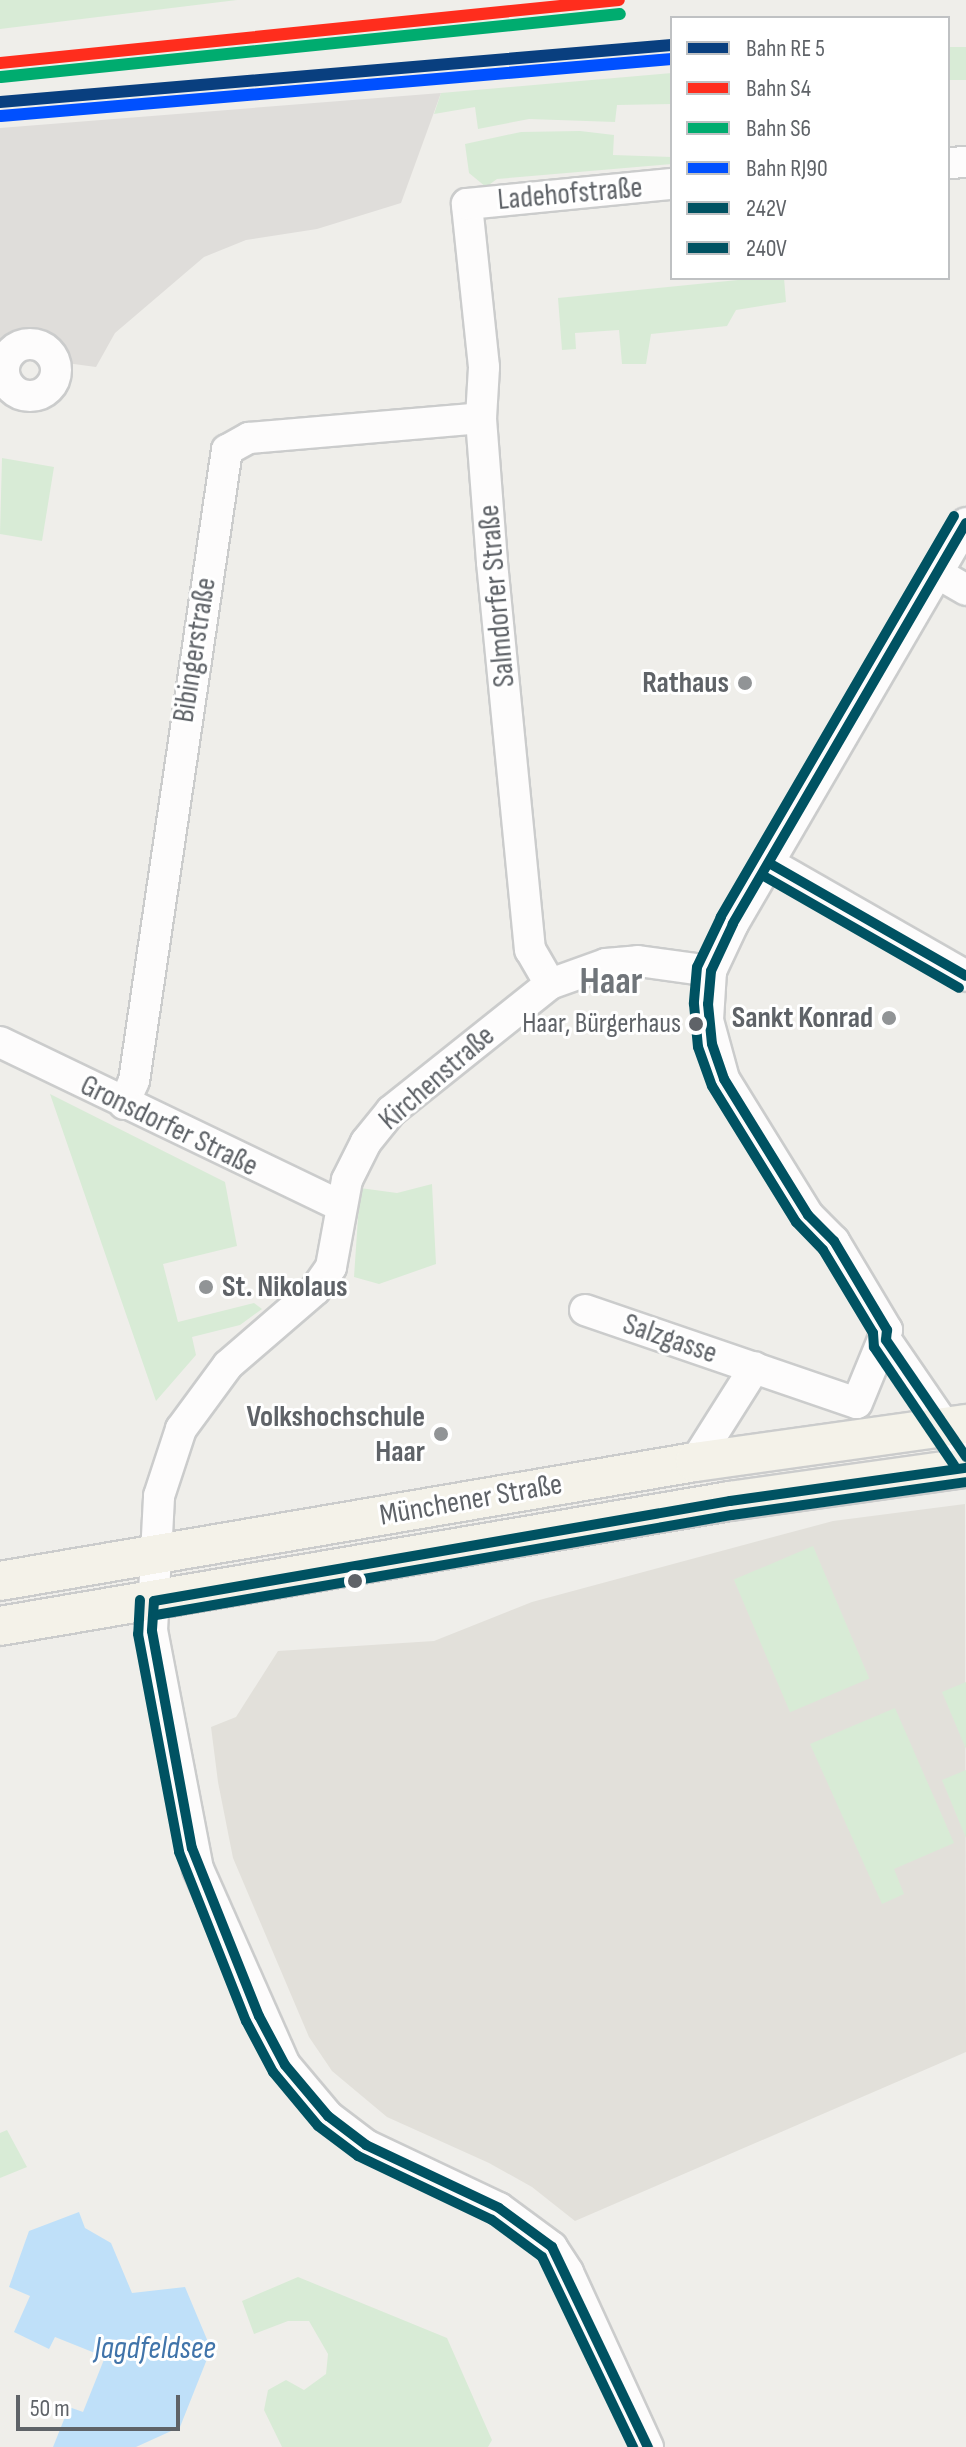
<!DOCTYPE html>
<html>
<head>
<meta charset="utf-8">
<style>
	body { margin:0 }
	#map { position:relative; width:966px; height:2447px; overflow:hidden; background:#efeeea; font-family:"Sofia Sans Condensed",sans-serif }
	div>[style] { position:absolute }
	.industrial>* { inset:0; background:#dfddda }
	.education>* { inset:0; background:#e2e0da }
	.green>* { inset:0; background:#d8ebd6; transform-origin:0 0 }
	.water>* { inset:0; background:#bfe0f9 }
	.roads { filter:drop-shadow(2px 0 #cbcccc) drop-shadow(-2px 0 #cbcccc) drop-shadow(0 2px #cbcccc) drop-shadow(0 -2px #cbcccc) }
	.minor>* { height:30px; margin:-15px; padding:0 15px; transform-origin:15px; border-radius:15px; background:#fdfcfc }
	.minor>.ring { margin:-15px; padding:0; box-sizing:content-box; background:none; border:30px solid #fdfcfc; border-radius:50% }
	.major>* { height:38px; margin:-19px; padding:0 19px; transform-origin:19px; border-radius:19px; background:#f4f2e9 }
	.bus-1>* { height:10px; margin:-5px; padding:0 5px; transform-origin:5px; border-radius:5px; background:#005262 }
	.bus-2>* { height:10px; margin:-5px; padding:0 5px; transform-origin:5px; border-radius:5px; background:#005262 }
	.rail-1>* { height:12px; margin:-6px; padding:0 6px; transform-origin:6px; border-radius:6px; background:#093f7f }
	.rail-2>* { height:12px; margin:-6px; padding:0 6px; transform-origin:6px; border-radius:6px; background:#ff2d1d }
	.rail-3>* { height:12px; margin:-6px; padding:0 6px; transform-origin:6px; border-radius:6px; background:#00ac6f }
	.rail-4>* { height:12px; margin:-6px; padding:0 6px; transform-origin:6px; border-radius:6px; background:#0050ff }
	.dots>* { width:22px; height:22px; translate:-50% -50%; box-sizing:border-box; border:4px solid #fff; border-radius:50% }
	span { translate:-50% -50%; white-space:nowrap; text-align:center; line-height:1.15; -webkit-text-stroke:6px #fff; paint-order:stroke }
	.bus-label { font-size:28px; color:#5f6368 }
	.right { translate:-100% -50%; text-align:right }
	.street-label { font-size:30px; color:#5f6368 }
	.poi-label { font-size:30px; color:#5f6368; font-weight:700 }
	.left { translate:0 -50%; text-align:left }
	.water-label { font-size:32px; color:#4174aa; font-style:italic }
	.district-label { font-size:38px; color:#70757a; font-weight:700 }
	.legend { position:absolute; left:670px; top:16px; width:280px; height:264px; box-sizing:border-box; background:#fff; border:2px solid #bfc1c3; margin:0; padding:10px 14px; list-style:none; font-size:24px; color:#5f6368 }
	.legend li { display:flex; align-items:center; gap:16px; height:40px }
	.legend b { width:40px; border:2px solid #bfc1c3 }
	.scale { position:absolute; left:16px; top:2395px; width:164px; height:36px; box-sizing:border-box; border:4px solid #5f6368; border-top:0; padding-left:10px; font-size:24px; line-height:28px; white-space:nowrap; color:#5f6368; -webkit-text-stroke:6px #fff; paint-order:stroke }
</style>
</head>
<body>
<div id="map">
	<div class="industrial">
		<i style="clip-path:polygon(441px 93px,401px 203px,317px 229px,246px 240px,204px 257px,115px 333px,96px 367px,0 354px,0 128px)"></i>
	</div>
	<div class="education">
		<i style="clip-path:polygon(965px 1504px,966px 2052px,575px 2221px,532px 2187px,489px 2163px,387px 2117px,332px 2071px,309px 2037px,233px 1858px,218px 1782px,211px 1727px,236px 1717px,278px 1651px,434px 1641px,532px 1602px,833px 1521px)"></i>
	</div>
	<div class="green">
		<i style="clip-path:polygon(0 0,237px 0,0 29px)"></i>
		<i style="left:966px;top:47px;width:33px;height:18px;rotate:90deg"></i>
		<i style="clip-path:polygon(672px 73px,672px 104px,617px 105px,615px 122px,529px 119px,478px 129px,475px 107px,434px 114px,441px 93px)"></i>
		<i style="clip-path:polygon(580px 131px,614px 135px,613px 155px,672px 157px,672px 164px,497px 179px,486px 187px,469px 173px,465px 144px,521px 132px)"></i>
		<i style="clip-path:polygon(758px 278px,784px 278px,786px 302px,736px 310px,727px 326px,651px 334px,646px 364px,622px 364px,619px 330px,575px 333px,576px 349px,562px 350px,558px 298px)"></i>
		<i style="clip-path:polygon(2px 458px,54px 467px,42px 541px,0 534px)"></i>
		<i style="clip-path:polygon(50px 1094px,225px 1182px,237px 1246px,163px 1264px,178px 1322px,254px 1303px,262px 1309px,240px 1325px,192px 1337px,196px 1355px,156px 1401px)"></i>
		<i style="clip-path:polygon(432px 1184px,436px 1264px,379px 1284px,354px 1277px,360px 1188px,397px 1193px)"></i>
		<i style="left:813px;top:1546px;width:144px;height:86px;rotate:67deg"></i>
		<i style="clip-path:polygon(966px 1682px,966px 1749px,942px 1692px)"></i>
		<i style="clip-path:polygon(895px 1708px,954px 1843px,894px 1869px,904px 1894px,882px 1904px,810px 1744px)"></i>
		<i style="clip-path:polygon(966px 1770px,966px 1838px,942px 1780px)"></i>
		<i style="clip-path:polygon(7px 2130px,27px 2167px,0 2178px,0 2133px)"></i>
		<i style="clip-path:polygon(298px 2277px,447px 2338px,492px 2440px,488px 2447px,282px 2447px,264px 2410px,268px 2390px,286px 2380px,304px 2390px,326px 2374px,328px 2354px,309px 2321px,288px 2321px,254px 2334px,242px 2301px)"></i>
	</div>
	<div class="water">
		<i style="clip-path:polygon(79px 2212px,85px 2228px,111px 2243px,132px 2293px,185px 2287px,211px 2349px,180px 2427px,136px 2447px,53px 2447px,69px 2407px,83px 2412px,105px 2357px,55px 2337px,49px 2349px,14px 2332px,30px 2296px,9px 2287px,29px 2231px)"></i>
	</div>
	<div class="roads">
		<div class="minor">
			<i style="left:948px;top:163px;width:18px;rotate:-3deg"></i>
			<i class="ring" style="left:4px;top:344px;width:22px;height:22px"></i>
			<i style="left:937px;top:573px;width:34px;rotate:30deg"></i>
			<i style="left:769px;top:863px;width:227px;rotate:29.8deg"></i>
			<i style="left:550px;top:984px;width:39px;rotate:-120deg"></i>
			<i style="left:530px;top:950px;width:390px;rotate:-95.6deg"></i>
			<i style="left:492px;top:562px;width:144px;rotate:-94.4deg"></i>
			<i style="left:481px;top:418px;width:51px;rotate:-86.6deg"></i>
			<i style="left:484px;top:367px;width:164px;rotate:-96deg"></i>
			<i style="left:467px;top:204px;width:206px;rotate:-5.6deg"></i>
			<i style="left:0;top:1042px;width:376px;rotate:25.7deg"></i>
			<i style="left:124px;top:1104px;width:25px;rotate:-67deg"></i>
			<i style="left:134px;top:1081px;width:638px;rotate:-81.62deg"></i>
			<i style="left:227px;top:450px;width:25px;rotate:-29deg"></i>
			<i style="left:249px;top:438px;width:233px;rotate:-4.9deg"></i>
			<i style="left:585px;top:1310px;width:287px;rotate:18.9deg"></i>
			<i style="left:886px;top:1340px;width:142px;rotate:55.6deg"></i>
			<i style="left:857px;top:1403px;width:79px;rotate:-67.7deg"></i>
			<i style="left:887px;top:1330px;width:104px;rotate:-120.8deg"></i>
			<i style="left:834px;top:1241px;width:37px;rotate:-135deg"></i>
			<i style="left:808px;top:1215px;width:160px;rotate:-121.7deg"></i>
			<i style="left:724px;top:1079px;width:61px;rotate:-105.2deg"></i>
			<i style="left:708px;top:1020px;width:49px;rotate:-86.5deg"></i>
			<i style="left:711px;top:971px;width:52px;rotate:-64.9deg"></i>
			<i style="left:733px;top:924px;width:464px;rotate:-59.8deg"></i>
			<i style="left:695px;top:1462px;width:112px;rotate:-57.7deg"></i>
			<i style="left:648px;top:2447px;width:192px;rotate:-114.6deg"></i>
			<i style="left:568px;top:2272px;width:30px;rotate:-123deg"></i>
			<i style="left:552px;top:2247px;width:66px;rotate:-143.7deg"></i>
			<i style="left:499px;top:2208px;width:147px;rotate:-154.7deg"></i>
			<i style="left:366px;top:2145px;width:48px;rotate:-142.7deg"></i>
			<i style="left:328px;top:2116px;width:67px;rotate:-130.1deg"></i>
			<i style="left:285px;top:2065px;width:214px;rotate:-113.9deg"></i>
			<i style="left:198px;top:1869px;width:242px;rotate:-100.9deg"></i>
			<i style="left:152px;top:1631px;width:135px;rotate:-87deg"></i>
			<i style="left:159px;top:1496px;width:71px;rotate:-71.8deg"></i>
			<i style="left:181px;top:1429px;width:79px;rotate:-53.7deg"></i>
			<i style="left:228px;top:1365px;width:115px;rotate:-40.8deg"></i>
			<i style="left:315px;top:1290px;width:28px;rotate:-55deg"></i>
			<i style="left:331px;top:1267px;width:88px;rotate:-79.6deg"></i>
			<i style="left:347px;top:1180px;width:42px;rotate:-63.4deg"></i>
			<i style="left:366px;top:1142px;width:40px;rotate:-51deg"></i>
			<i style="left:391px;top:1111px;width:203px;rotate:-38.6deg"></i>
			<i style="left:550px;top:984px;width:59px;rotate:-19.7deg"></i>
			<i style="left:606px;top:964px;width:32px;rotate:-5deg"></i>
			<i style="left:638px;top:961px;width:74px;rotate:7.8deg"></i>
		</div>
		<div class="major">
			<i style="left:0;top:1581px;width:705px;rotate:-9.72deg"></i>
			<i style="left:695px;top:1462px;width:274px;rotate:-8deg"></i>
			<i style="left:0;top:1626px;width:741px;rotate:-9.72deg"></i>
			<i style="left:730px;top:1501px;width:238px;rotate:-8deg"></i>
		</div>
	</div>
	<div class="bus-1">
		<i style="left:966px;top:523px;width:464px;rotate:120.2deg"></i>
		<i style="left:733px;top:924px;width:52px;rotate:115.1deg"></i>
		<i style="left:711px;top:971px;width:33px;rotate:95deg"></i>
		<i style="left:708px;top:1004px;width:40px;rotate:84.3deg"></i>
		<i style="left:712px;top:1044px;width:37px;rotate:71deg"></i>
		<i style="left:724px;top:1079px;width:160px;rotate:58.3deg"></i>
		<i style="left:808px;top:1215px;width:37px;rotate:45deg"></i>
		<i style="left:834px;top:1241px;width:104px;rotate:59.2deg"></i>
		<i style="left:887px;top:1330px;width:10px;rotate:96deg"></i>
		<i style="left:886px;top:1340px;width:142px;rotate:55.6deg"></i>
		<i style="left:769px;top:863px;width:227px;rotate:29.8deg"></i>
		<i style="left:154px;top:1601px;width:30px;rotate:94deg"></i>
		<i style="left:152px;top:1631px;width:221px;rotate:79.6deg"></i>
		<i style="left:192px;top:1848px;width:181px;rotate:68.3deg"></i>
		<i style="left:259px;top:2016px;width:55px;rotate:62deg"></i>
		<i style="left:285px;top:2065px;width:67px;rotate:49.9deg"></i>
		<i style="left:328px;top:2116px;width:48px;rotate:37.3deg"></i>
		<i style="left:366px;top:2145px;width:147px;rotate:25.3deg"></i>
		<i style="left:499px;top:2208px;width:66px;rotate:36.3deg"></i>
		<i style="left:552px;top:2247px;width:222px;rotate:64.4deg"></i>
		<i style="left:154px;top:1601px;width:585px;rotate:-9.85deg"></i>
		<i style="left:730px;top:1501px;width:238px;rotate:-8deg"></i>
	</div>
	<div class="bus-2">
		<i style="left:954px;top:516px;width:464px;rotate:120.2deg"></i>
		<i style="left:721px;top:917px;width:55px;rotate:115.6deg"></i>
		<i style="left:697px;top:967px;width:37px;rotate:95deg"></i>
		<i style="left:694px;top:1004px;width:43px;rotate:84.7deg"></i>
		<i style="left:698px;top:1047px;width:41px;rotate:70.3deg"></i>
		<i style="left:712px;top:1086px;width:160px;rotate:58.3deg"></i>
		<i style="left:796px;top:1222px;width:39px;rotate:46deg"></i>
		<i style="left:823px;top:1250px;width:97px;rotate:58.9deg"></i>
		<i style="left:873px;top:1333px;width:14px;rotate:86deg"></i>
		<i style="left:874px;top:1347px;width:143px;rotate:55.9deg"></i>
		<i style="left:762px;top:875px;width:227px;rotate:29.8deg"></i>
		<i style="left:140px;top:1600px;width:34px;rotate:93deg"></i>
		<i style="left:138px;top:1634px;width:222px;rotate:79.3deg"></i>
		<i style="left:179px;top:1852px;width:182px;rotate:68.4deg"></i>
		<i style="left:246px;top:2021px;width:58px;rotate:62.1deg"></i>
		<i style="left:273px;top:2072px;width:70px;rotate:50.2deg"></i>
		<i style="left:318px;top:2126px;width:50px;rotate:36.9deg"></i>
		<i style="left:358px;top:2156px;width:148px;rotate:25.5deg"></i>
		<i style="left:492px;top:2220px;width:62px;rotate:36.5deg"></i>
		<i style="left:542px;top:2257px;width:211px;rotate:64.4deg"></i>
		<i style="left:156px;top:1615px;width:585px;rotate:-9.85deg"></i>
		<i style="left:732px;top:1515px;width:236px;rotate:-8deg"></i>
	</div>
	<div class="rail-1">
		<i style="left:0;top:102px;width:674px;rotate:-4.85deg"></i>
	</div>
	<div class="rail-2">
		<i style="left:0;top:63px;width:622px;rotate:-5.81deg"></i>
	</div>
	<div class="rail-3">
		<i style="left:1px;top:77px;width:622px;rotate:-5.81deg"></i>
	</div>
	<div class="rail-4">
		<i style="left:1px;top:116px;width:673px;rotate:-4.86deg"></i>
	</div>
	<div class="dots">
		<i style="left:745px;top:683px;background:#919496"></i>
		<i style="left:889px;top:1018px;background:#919496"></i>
		<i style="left:696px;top:1024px;background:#5f6368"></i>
		<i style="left:206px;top:1287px;background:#919496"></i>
		<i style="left:441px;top:1434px;background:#919496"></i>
		<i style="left:355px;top:1581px;background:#5f6368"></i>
	</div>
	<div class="bus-label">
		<span class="right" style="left:681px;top:1024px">Haar, Bürgerhaus</span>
	</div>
	<div class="street-label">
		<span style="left:570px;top:194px;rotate:-5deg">Ladehofstraße</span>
		<span style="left:497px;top:596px;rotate:-95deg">Salmdorfer Straße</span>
		<span style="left:195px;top:650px;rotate:-81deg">Bibingerstraße</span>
		<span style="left:437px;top:1078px;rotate:-41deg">Kirchenstraße</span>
		<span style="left:169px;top:1126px;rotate:26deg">Gronsdorfer Straße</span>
		<span style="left:670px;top:1339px;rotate:19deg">Salzgasse</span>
		<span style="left:471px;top:1500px;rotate:-10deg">Münchener Straße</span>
	</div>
	<div class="poi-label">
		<span class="right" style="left:729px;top:683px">Rathaus</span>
		<span class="right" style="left:873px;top:1018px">Sankt Konrad</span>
		<span class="left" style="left:222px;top:1287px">St. Nikolaus</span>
		<span class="right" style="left:425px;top:1434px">Volkshochschule<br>Haar</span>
	</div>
	<div class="water-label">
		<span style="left:155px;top:2349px">Jagdfeldsee</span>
	</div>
	<div class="district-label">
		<span style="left:611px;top:982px">Haar</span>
	</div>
	<ul class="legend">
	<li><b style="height:10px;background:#093f7f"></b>Bahn RE 5</li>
	<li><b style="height:10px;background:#ff2d1d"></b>Bahn S4</li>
	<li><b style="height:10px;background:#00ac6f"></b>Bahn S6</li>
	<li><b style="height:10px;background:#0050ff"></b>Bahn RJ90</li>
	<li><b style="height:10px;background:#005262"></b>242V</li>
	<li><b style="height:10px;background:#005262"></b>240V</li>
	</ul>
	<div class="scale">50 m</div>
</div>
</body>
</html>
